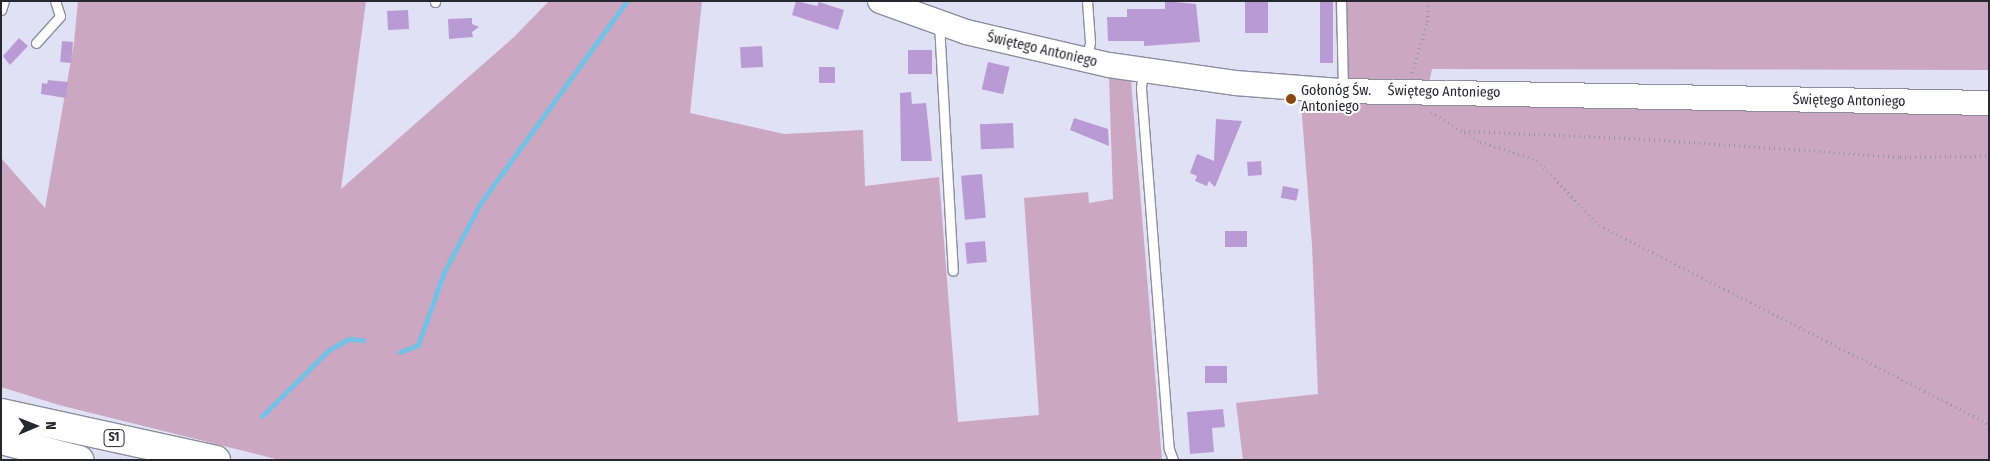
<!DOCTYPE html>
<html>
<head>
<meta charset="utf-8">
<style>
	body { margin:0 }
	#map { position:relative; width:1990px; height:461px; overflow:hidden; background:#e0e1f5; font-family:"Fira Sans Condensed",sans-serif }
	div>[style] { position:absolute }
	.green>* { inset:0; background:#cca7c2 }
	.stream>* { height:4.5px; margin:-2.25px; padding:0 2.25px; transform-origin:2.25px; border-radius:2.25px; background:#75c0e3 }
	.building>* { inset:0; background:#b99ad4; transform-origin:0 0 }
	.path>* { height:2.5px; margin-top:-1.25px; transform-origin:0; background:repeating-linear-gradient(90deg,#9697a6 0 1px,transparent 0 5px) }
	.roads { filter:drop-shadow(1px 0 #8c8e9f) drop-shadow(-1px 0 #8c8e9f) drop-shadow(0 1px #8c8e9f) drop-shadow(0 -1px #8c8e9f) }
	.lane>* { height:9px; margin:-4.5px; padding:0 4.5px; transform-origin:4.5px; border-radius:4.5px; background:#fff }
	.secondary>* { height:24px; margin:-12px; padding:0 12px; transform-origin:12px; border-radius:12px; background:#fff }
	.highway>* { height:28px; margin:-14px; padding:0 14px; transform-origin:14px; border-radius:14px; background:#fff }
	.dots>* { width:14px; height:14px; translate:-50% -50%; box-sizing:border-box; border:2px solid #fff; border-radius:50% }
	span { translate:-50% -50%; white-space:nowrap; text-align:center; line-height:1.15; -webkit-text-stroke:4px #fff; paint-order:stroke }
	.shield-label span { padding:1px 4px; background:#fff; border:1px solid; border-radius:4px; -webkit-text-stroke-width:0 }
	.shield-label { font-size:12px; color:#27272f; font-weight:700 }
	.street-label { font-size:14px; color:#27272f }
	.poi-label { font-size:14px; color:#27272f }
	.left { translate:0 -50%; text-align:left }
	.frame { position:absolute; inset:0; border:2px solid #27272f; pointer-events:none }
	.north { position:absolute; left:10px; top:401px; width:50px; height:50px; -webkit-text-stroke:4px #fff; paint-order:stroke; rotate:89deg; font-size:14px; font-weight:700; line-height:20px; text-align:center; color:#27272f }
	.north::after { content:''; display:block; margin:auto; width:18px; height:22px; background:#27272f; clip-path:polygon(50% 0,100% 100%,50% 72%,0 100%) }
</style>
</head>
<body>
<div id="map">
	<div class="green">
		<i style="clip-path:polygon(78px 1px,366px 1px,341px 189px,514px 37px,549px 1px,702px 1px,690px 113px,784px 134px,863px 130px,865px 186px,939px 177px,958px 422px,1039px 415px,1024px 198px,1088px 192px,1089px 203px,1113px 199px,1109px 76px,1131px 81px,1162px 460px,280px 460px,59px 405px,1px 387px,1px 158px,45px 208px,74px 43px)"></i>
		<i style="clip-path:polygon(1335px 1px,1989px 1px,1989px 70px,1432px 69px,1429px 83px,1340px 83px)"></i>
		<i style="clip-path:polygon(1364px 99px,1989px 111px,1989px 460px,1243px 460px,1236px 403px,1318px 394px,1312px 245px,1301px 103px)"></i>
	</div>
	<div class="stream">
		<i style="left:400px;top:352px;width:19px;rotate:-21deg"></i>
		<i style="left:418px;top:345px;width:77px;rotate:-70.4deg"></i>
		<i style="left:444px;top:272px;width:77px;rotate:-62.1deg"></i>
		<i style="left:480px;top:204px;width:251px;rotate:-54.1deg"></i>
		<i style="left:262px;top:416px;width:94px;rotate:-44.6deg"></i>
		<i style="left:329px;top:350px;width:22px;rotate:-30deg"></i>
		<i style="left:348px;top:339px;width:15px;rotate:4deg"></i>
	</div>
	<div class="building">
		<i style="clip-path:polygon(796px 1px,817px 6px,819px 2px,844px 10px,838px 30px,792px 15px)"></i>
		<i style="clip-path:polygon(1165px 1px,1196px 4px,1200px 42px,1144px 46px,1144px 41px,1108px 41px,1107px 17px,1127px 17px,1127px 9px,1165px 9px)"></i>
		<i style="left:1245px;top:1px;width:23px;height:32px"></i>
		<i style="left:1320px;top:1px;width:13px;height:62px"></i>
		<i style="left:408px;top:10px;width:19px;height:21px;rotate:87deg"></i>
		<i style="clip-path:polygon(472px 18px,472px 24px,479px 27px,472px 32px,473px 37px,449px 39px,448px 19px)"></i>
		<i style="clip-path:polygon(19px 38px,28px 46px,10px 65px,3px 56px)"></i>
		<i style="left:62px;top:41px;width:11px;height:21px;rotate:5deg"></i>
		<i style="left:762px;top:46px;width:21px;height:22px;rotate:87deg"></i>
		<i style="left:908px;top:50px;width:24px;height:24px"></i>
		<i style="left:988px;top:62px;width:22px;height:28px;rotate:13deg"></i>
		<i style="left:819px;top:67px;width:16px;height:16px"></i>
		<i style="clip-path:polygon(48px 80px,68px 82px,66px 98px,41px 94px,42px 83px,47px 84px)"></i>
		<i style="clip-path:polygon(911px 92px,912px 104px,926px 103px,932px 161px,901px 161px,900px 93px)"></i>
		<i style="clip-path:polygon(1074px 118px,1108px 129px,1109px 146px,1070px 130px)"></i>
		<i style="clip-path:polygon(1216px 119px,1242px 121px,1215px 187px,1209px 181px,1207px 186px,1195px 181px,1197px 176px,1190px 173px,1197px 154px,1214px 161px)"></i>
		<i style="left:1013px;top:123px;width:25px;height:33px;rotate:88deg"></i>
		<i style="left:1261px;top:161px;width:14px;height:14px;rotate:86deg"></i>
		<i style="left:982px;top:174px;width:44px;height:21px;rotate:85deg"></i>
		<i style="left:1283px;top:186px;width:16px;height:12px;rotate:11deg"></i>
		<i style="left:1247px;top:231px;width:16px;height:22px;rotate:90deg"></i>
		<i style="left:985px;top:241px;width:21px;height:20px;rotate:85deg"></i>
		<i style="left:1227px;top:366px;width:17px;height:22px;rotate:90deg"></i>
		<i style="clip-path:polygon(1223px 409px,1225px 427px,1212px 428px,1214px 452px,1190px 454px,1187px 412px)"></i>
	</div>
	<div class="path">
		<i style="left:1412px;top:73px;width:53px;rotate:-73.6deg"></i>
		<i style="left:1427px;top:22px;width:21px;rotate:-85deg"></i>
		<i style="left:1431px;top:112px;width:57px;rotate:31.5deg"></i>
		<i style="left:1480px;top:142px;width:60px;rotate:17.5deg"></i>
		<i style="left:1537px;top:160px;width:90px;rotate:46.4deg"></i>
		<i style="left:1599px;top:225px;width:438px;rotate:27deg"></i>
		<i style="left:1464px;top:131px;width:180px;rotate:2.5deg"></i>
		<i style="left:1644px;top:139px;width:257px;rotate:4deg"></i>
		<i style="left:1900px;top:157px;width:89px;rotate:-0.6deg"></i>
	</div>
	<div class="roads">
		<div class="lane">
			<i style="left:435px;top:1px;width:1px;rotate:90deg"></i>
			<i style="left:1341px;top:1px;width:89px;rotate:88.7deg"></i>
			<i style="left:1px;top:10px;width:9px;rotate:-72deg"></i>
			<i style="left:939px;top:24px;width:247px;rotate:86.8deg"></i>
			<i style="left:36px;top:43px;width:36px;rotate:-48deg"></i>
			<i style="left:60px;top:16px;width:16px;rotate:-108deg"></i>
			<i style="left:1086px;top:60px;width:18px;rotate:-77deg"></i>
			<i style="left:1090px;top:42px;width:41px;rotate:-94.2deg"></i>
			<i style="left:1143px;top:71px;width:17px;rotate:97deg"></i>
			<i style="left:1141px;top:88px;width:362px;rotate:85.6deg"></i>
			<i style="left:1169px;top:449px;width:12px;rotate:70deg"></i>
		</div>
		<div class="secondary">
			<i style="left:880px;top:1px;width:91px;rotate:19.8deg"></i>
			<i style="left:966px;top:32px;width:147px;rotate:13deg"></i>
			<i style="left:1109px;top:65px;width:127px;rotate:8.1deg"></i>
			<i style="left:1235px;top:83px;width:105px;rotate:4.4deg"></i>
			<i style="left:1340px;top:91px;width:649px;rotate:1.06deg"></i>
		</div>
		<div class="highway">
			<i style="left:1px;top:413px;width:220px;rotate:12.3deg"></i>
			<i style="left:1px;top:440px;width:81px;rotate:14.4deg"></i>
		</div>
	</div>
	<div class="dots">
		<i style="left:1291px;top:99px;background:#884811"></i>
	</div>
	<div class="shield-label">
		<span style="left:114px;top:438px">S1</span>
	</div>
	<div class="street-label">
		<span style="left:1042px;top:50px;rotate:13deg">Świętego Antoniego</span>
		<span style="left:1444px;top:92px;rotate:1deg">Świętego Antoniego</span>
		<span style="left:1849px;top:101px;rotate:1deg">Świętego Antoniego</span>
	</div>
	<div class="poi-label">
		<span class="left" style="left:1301px;top:99px">Gołonóg Św.<br>Antoniego</span>
	</div>
	<div class="frame"></div>
	<div class="north">N</div>
</div>
</body>
</html>
